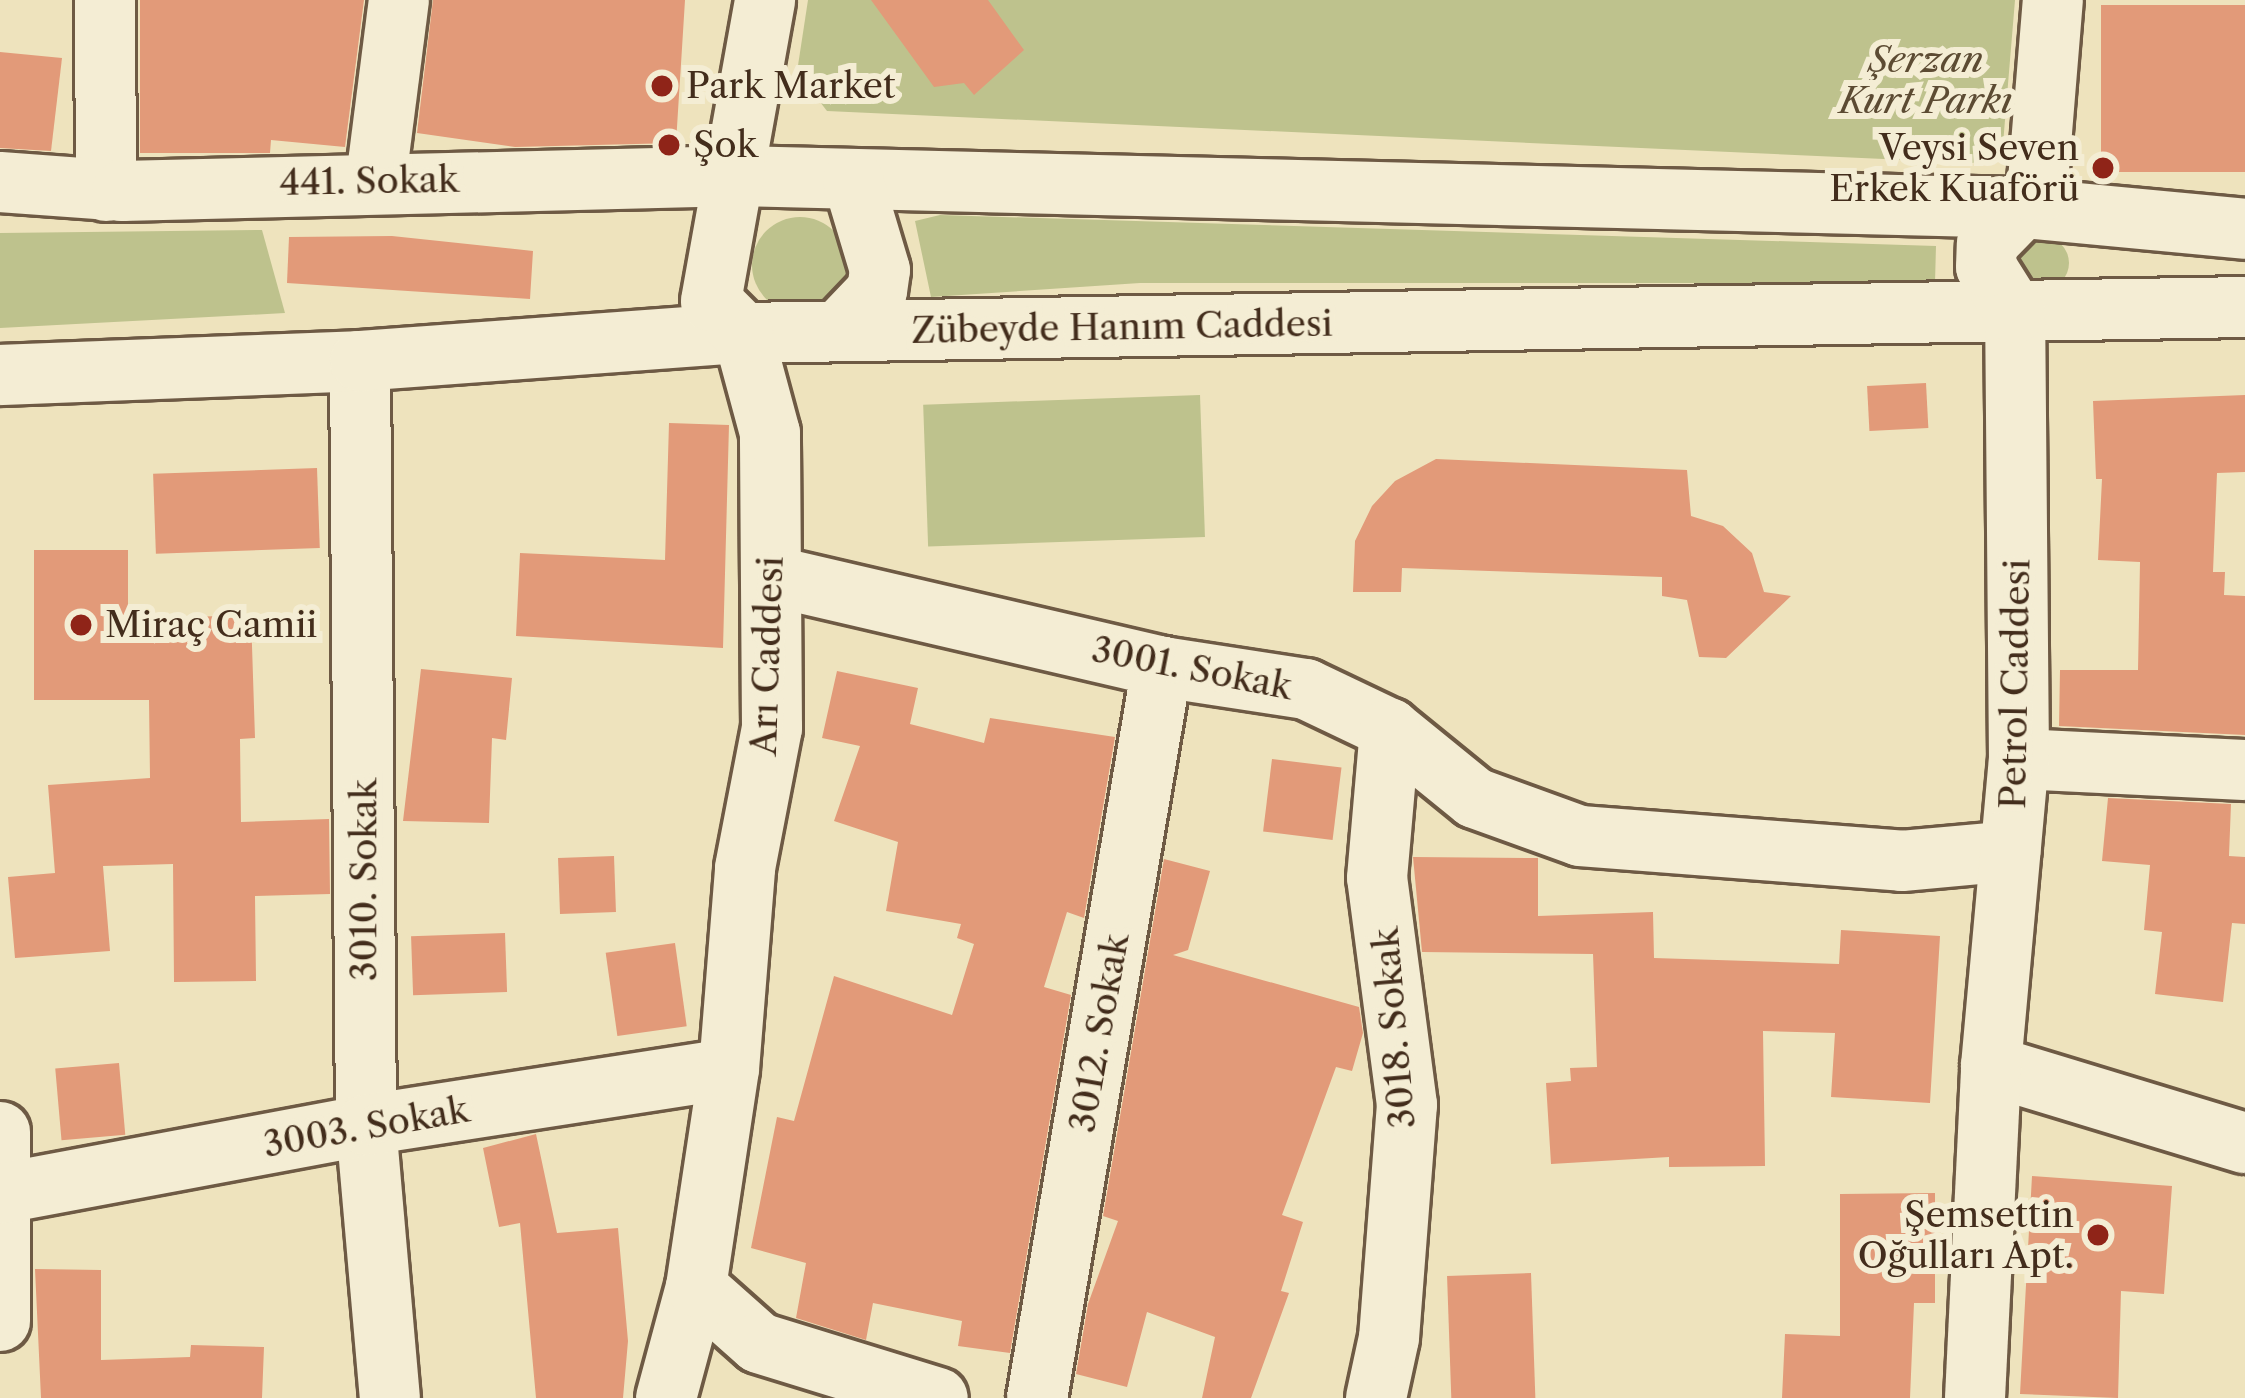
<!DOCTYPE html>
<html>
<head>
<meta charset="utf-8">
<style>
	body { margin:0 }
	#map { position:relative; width:2245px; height:1398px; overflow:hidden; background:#eee3bd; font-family:"Libre Caslon Text",serif }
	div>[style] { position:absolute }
	.green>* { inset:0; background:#bec28d; transform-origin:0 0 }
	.round { border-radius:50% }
	.building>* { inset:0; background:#e29a79; transform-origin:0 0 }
	.roads { filter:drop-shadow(3px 0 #6e5a44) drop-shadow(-3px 0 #6e5a44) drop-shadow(0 3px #6e5a44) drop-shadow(0 -3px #6e5a44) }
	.minor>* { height:60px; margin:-30px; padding:0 30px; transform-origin:30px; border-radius:30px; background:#f4edd4 }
	.dots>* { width:33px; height:33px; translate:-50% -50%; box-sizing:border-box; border:6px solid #f4edd4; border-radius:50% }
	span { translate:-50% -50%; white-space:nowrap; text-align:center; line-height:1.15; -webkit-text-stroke:12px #f4edd4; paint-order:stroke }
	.park-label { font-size:36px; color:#5c4b33; font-style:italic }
	.poi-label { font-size:36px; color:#432d1c }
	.left { translate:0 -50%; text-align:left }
	.right { translate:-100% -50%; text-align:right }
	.street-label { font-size:36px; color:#432d1c }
</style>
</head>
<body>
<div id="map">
	<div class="green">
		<i style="clip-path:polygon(808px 0,2015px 0,2003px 144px,1973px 163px,827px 111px,797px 72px)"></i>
		<i style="clip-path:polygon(940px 215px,1936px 246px,1935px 283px,1140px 283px,931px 297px,915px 221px)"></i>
		<i class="round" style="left:752px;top:217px;width:96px;height:96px"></i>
		<i style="clip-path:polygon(262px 230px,285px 313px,0 328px,0 233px)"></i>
		<i class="round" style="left:2017px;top:237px;width:52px;height:52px"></i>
		<i style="left:1200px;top:395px;width:142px;height:277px;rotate:88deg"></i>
	</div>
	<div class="building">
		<i style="clip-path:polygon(140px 0,364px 0,345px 147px,271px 140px,270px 153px,140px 153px)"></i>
		<i style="clip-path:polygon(433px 0,685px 0,676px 143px,515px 147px,417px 133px)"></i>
		<i style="clip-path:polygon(871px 0,988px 0,1024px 50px,974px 95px,964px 83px,934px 87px)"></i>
		<i style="left:2101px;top:5px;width:144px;height:167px"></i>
		<i style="clip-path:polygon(0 52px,62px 58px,51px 151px,0 148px)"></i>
		<i style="clip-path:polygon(392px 236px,533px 251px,530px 299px,287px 283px,289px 237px)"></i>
		<i style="left:1926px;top:383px;width:45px;height:59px;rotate:87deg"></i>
		<i style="clip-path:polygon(2245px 395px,2245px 472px,2217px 473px,2213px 572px,2225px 572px,2224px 595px,2245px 596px,2245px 735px,2059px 726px,2060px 670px,2138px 670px,2140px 562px,2098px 560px,2102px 479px,2096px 479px,2093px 401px)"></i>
		<i style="clip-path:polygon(669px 423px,729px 425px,723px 648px,516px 636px,520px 553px,665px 560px)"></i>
		<i style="clip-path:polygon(1436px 459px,1687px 470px,1691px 516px,1723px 526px,1752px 553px,1764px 592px,1791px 596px,1726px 658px,1699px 657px,1687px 600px,1662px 596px,1662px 577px,1402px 568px,1401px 592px,1353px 592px,1355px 541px,1372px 506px,1395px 481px)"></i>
		<i style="left:317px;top:468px;width:80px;height:164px;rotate:88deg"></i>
		<i style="clip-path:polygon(34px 550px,128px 550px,128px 619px,251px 615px,255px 738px,240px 739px,241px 822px,329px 819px,330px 894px,255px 896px,256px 981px,174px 982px,173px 864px,103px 866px,110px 951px,15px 958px,8px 877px,55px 873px,48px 785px,150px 778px,149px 700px,34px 700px)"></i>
		<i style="clip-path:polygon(421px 669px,512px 678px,506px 740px,492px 738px,489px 823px,403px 821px)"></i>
		<i style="clip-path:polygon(837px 671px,918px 688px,910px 724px,984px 743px,990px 718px,1115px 737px,1084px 918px,1067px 912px,1044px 987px,1071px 995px,1010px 1353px,958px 1346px,962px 1321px,873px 1303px,866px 1340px,796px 1318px,806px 1263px,751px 1248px,777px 1117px,794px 1121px,834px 976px,952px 1015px,974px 944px,957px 938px,961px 924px,886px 911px,898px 842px,834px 821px,860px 746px,822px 738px)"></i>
		<i style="left:1272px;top:759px;width:70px;height:73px;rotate:7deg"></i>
		<i style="clip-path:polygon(2108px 798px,2231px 804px,2229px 856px,2245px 857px,2245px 924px,2232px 923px,2223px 1002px,2155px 994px,2162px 932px,2144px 930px,2150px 865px,2102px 861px)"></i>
		<i style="left:614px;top:856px;width:56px;height:56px;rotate:88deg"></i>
		<i style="clip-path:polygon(1413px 857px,1538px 858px,1538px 916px,1653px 912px,1654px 958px,1839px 964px,1841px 930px,1940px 936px,1930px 1103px,1831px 1097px,1835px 1033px,1763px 1031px,1765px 1166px,1669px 1167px,1669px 1157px,1551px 1164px,1546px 1083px,1571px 1081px,1570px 1068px,1597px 1067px,1593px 954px,1422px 952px)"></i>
		<i style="clip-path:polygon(1164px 859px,1210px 871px,1188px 950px,1173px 955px,1359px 1007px,1363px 1033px,1352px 1071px,1336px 1067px,1282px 1215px,1303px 1222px,1281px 1291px,1289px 1293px,1251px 1398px,1202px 1398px,1215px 1337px,1147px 1312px,1127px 1387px,1076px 1374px,1088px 1304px,1118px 1221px,1103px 1216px)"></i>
		<i style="left:505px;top:933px;width:59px;height:94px;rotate:88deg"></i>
		<i style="left:675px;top:943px;width:84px;height:70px;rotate:82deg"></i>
		<i style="left:119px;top:1063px;width:72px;height:64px;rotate:85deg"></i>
		<i style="clip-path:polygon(536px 1134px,557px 1233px,618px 1228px,628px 1341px,623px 1398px,536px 1398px,520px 1223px,499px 1227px,483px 1148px)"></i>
		<i style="clip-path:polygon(2032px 1176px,2172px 1186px,2164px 1294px,2121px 1291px,2118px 1398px,2020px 1394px)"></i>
		<i style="clip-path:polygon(1935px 1193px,1935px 1303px,1914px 1303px,1910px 1398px,1782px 1398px,1785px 1334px,1840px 1336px,1840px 1194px)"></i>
		<i style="clip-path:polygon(35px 1269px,101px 1270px,101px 1360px,190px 1357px,191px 1345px,264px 1347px,262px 1398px,41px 1398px)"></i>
		<i style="left:1531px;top:1273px;width:125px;height:84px;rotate:88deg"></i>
	</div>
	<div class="roads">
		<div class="minor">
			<i style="left:105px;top:0;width:191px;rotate:89.7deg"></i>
			<i style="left:376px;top:179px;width:180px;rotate:-82.7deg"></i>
			<i style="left:0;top:182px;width:122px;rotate:4.2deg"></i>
			<i style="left:122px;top:191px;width:616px;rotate:-1.39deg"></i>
			<i style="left:738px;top:176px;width:1286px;rotate:1.43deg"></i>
			<i style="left:2024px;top:208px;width:222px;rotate:5.4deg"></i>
			<i style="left:839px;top:331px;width:55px;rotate:-46.5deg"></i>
			<i style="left:877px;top:291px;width:21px;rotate:-82deg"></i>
			<i style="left:880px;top:270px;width:94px;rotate:-106.7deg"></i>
			<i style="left:360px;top:361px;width:764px;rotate:89.55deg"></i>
			<i style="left:366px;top:1125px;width:274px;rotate:85deg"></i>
			<i style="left:0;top:375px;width:360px;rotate:-2.2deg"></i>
			<i style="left:360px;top:361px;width:384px;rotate:-4.2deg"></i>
			<i style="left:743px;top:333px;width:1502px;rotate:-0.99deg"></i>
			<i style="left:772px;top:576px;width:400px;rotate:13.1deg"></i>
			<i style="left:1162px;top:667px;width:146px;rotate:8.7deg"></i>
			<i style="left:1306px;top:689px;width:93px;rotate:25.5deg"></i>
			<i style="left:1390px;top:729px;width:109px;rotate:39.1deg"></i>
			<i style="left:1475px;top:798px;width:112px;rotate:19.9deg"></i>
			<i style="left:1580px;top:836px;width:323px;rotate:4.4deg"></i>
			<i style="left:1902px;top:861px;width:109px;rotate:-5.2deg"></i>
			<i style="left:2019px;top:759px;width:226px;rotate:2.8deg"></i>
			<i style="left:1991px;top:1066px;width:265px;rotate:16.9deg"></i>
			<i style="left:0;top:1132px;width:189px;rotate:90deg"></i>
			<i style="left:4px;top:1193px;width:368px;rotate:-10.6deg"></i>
			<i style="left:366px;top:1125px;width:367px;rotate:-8.8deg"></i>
			<i style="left:696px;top:1287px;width:84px;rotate:41.6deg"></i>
			<i style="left:759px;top:1343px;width:187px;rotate:17.1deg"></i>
			<i style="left:666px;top:1398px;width:115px;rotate:-74.9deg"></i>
			<i style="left:696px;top:1287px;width:220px;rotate:-81.4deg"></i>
			<i style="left:729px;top:1069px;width:202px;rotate:-85.4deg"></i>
			<i style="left:745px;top:868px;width:143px;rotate:-79.1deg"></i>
			<i style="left:772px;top:728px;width:295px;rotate:-90.4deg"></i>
			<i style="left:770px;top:433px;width:104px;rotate:-105.1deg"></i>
			<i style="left:743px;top:333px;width:45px;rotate:-135deg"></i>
			<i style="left:711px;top:301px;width:306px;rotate:-79.8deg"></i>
			<i style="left:1037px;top:1398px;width:742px;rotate:-80.3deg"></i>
			<i style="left:1376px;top:1398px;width:61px;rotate:-77.8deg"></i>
			<i style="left:1389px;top:1338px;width:234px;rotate:-85.6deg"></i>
			<i style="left:1407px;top:1105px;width:229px;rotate:-97.5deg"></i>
			<i style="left:1377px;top:878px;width:150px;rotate:-85deg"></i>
			<i style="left:1975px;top:1398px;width:332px;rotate:-87.2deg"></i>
			<i style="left:1991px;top:1066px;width:308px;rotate:-84.8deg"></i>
			<i style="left:2019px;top:759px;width:446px;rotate:-90.5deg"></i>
			<i style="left:2015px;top:313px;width:54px;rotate:-122.2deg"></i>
			<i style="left:1986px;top:267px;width:23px;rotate:-88deg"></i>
			<i style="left:1987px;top:244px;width:71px;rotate:-45.6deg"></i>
			<i style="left:2037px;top:193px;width:194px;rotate:-85.3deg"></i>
		</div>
	</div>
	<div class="dots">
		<i style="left:662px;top:86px;background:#8f2418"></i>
		<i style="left:669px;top:145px;background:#8f2418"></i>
		<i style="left:2103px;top:168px;background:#8f2418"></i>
		<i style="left:81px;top:625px;background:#8f2418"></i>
		<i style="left:2098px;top:1235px;background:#8f2418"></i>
	</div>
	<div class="park-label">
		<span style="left:1926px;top:80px">Şerzan<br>Kurt Parkı</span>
	</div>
	<div class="poi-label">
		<span class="left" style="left:686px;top:86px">Park Market</span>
		<span class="left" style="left:693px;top:145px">Şok</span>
		<span class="right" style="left:2079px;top:168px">Veysi Seven<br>Erkek Kuaförü</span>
		<span class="left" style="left:105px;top:625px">Miraç Camii</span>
		<span class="right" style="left:2074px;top:1235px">Şemsettin<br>Oğulları Apt.</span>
	</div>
	<div class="street-label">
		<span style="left:369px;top:181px;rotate:-1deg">441. Sokak</span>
		<span style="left:1122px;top:327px;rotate:-1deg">Zübeyde Hanım Caddesi</span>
		<span style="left:767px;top:656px;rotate:-88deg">Arı Caddesi</span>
		<span style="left:1192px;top:668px;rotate:11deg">3001. Sokak</span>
		<span style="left:2015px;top:684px;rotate:-89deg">Petrol Caddesi</span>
		<span style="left:364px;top:880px;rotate:-90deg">3010. Sokak</span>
		<span style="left:1394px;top:1028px;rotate:-95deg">3018. Sokak</span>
		<span style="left:1099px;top:1033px;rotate:-80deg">3012. Sokak</span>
		<span style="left:366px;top:1127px;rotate:-10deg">3003. Sokak</span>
	</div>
</div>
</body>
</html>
